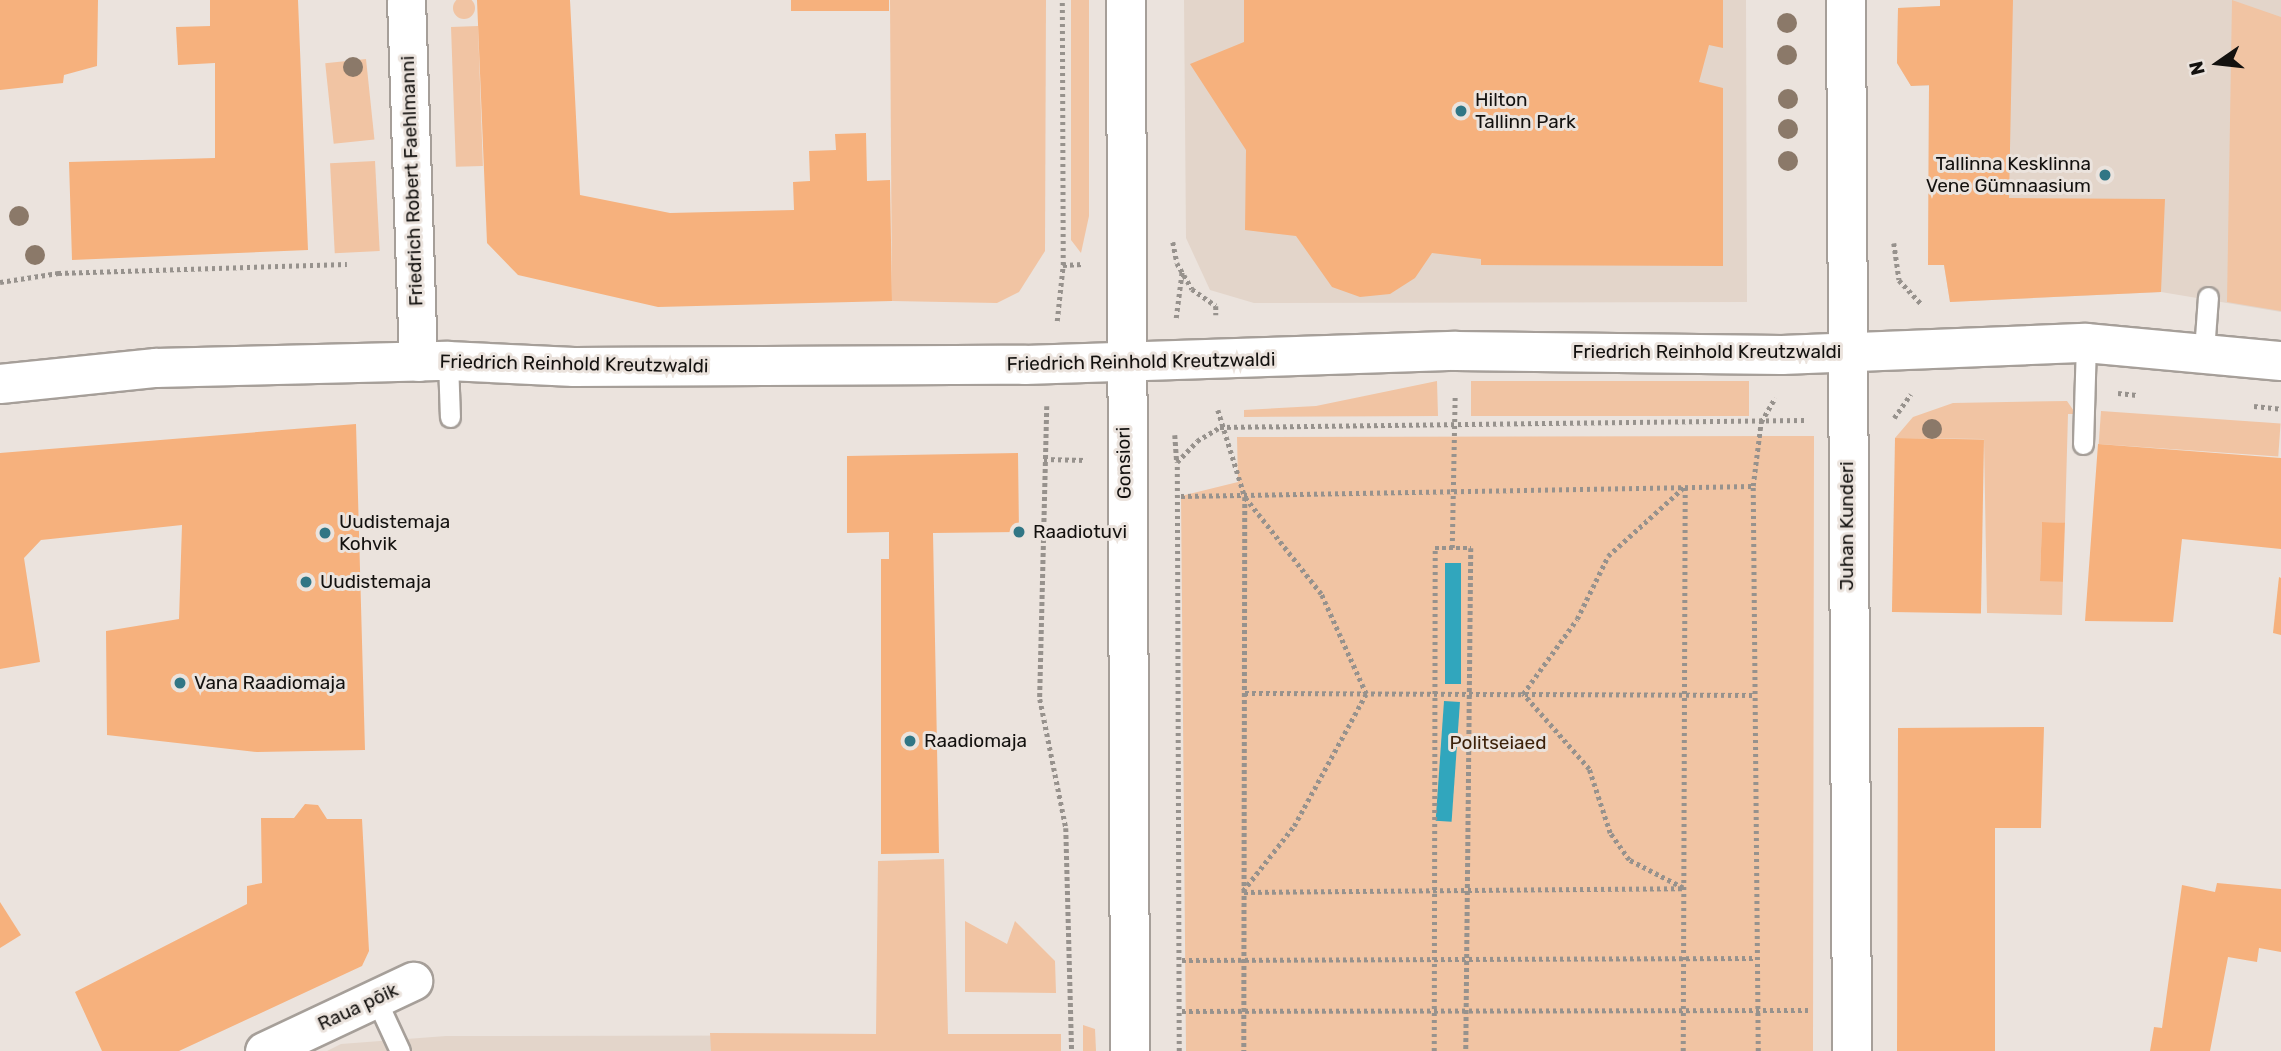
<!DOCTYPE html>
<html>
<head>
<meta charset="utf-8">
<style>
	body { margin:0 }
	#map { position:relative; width:2281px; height:1051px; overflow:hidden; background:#ebe3dd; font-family:Rubik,sans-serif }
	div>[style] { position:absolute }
	.built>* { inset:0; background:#e3d5ca }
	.green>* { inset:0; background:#f1c4a3; transform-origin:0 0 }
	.round { border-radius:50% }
	.water>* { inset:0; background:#31a6bd; transform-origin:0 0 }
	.building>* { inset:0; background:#f6b17d; transform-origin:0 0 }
	.path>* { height:4.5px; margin-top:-2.25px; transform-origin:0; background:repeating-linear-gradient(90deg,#97928d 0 3.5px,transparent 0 7px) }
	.roads { filter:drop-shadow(2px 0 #a69f99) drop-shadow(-2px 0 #a69f99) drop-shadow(0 2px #a69f99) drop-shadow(0 -2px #a69f99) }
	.lane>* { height:19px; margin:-9.5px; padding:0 9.5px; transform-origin:9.5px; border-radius:9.5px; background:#fff }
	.street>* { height:37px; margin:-18.5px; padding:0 18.5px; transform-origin:18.5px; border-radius:18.5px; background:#fff }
	.secondary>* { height:38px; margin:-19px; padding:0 19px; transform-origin:19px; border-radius:19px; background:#fff }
	.trees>* { width:20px; height:20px; margin:-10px; border-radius:50%; background:#8b7969 }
	.dots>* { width:19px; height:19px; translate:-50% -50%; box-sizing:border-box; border:4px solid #ebe3dd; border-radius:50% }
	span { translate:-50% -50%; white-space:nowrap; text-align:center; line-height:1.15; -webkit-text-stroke:6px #ebe3dd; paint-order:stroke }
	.poi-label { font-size:19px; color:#13110f }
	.left { translate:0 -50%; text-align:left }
	.right { translate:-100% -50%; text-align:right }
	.street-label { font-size:19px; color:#13110f }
	.park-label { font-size:19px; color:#3d220a }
	.north { position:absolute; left:2183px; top:28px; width:70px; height:70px; -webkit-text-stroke:5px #ebe3dd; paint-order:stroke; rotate:256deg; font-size:19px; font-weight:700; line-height:28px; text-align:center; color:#13110f }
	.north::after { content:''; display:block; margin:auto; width:24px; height:32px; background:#13110f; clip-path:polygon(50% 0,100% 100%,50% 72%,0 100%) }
</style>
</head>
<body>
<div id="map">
	<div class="built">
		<i style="clip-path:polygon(1184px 0,1746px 0,1747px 302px,1254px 303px,1210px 290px,1186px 238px)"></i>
		<i style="clip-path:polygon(1940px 0,2281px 0,2281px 312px,2161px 292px,1950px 302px,1944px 265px,1928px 265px,1929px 86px,1911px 86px,1897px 63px,1898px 8px,1940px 6px)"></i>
		<i style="clip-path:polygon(1061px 1035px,1061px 1051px,327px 1051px,341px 1044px,446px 1036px)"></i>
	</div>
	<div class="green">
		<i class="round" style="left:453px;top:-3px;width:22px;height:22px"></i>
		<i style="clip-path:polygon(890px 0,1046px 0,1045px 251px,1019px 292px,997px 303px,892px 301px)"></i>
		<i style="clip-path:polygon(1071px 0,1089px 0,1089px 216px,1081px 253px,1071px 240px)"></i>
		<i style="clip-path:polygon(2232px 0,2281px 17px,2281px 311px,2227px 302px)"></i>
		<i style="left:478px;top:26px;width:140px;height:27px;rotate:88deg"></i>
		<i style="left:366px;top:59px;width:81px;height:41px;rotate:84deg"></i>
		<i style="left:375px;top:161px;width:90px;height:45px;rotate:87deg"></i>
		<i style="clip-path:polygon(1437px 381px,1438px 416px,1244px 417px,1244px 410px,1316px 406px)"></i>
		<i style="left:1471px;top:381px;width:278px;height:35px"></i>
		<i style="clip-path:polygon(2067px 401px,2076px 414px,2068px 414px,2065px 523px,2042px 522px,2040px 581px,2063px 581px,2062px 615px,1987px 613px,1984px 439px,1895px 438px,1913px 417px,1953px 403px)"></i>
		<i style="left:2101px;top:411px;width:180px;height:33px;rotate:4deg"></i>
		<i style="clip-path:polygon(1814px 436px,1813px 1051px,1186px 1051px,1181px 496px,1238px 482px,1237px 437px)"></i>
		<i style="clip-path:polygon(944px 859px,948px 1034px,1061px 1034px,1061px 1051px,711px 1051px,710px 1033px,876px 1034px,878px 861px)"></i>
		<i style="clip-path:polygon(965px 921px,1007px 944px,1015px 921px,1055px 961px,1056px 993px,965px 992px)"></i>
		<i style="clip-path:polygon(1083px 1025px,1095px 1029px,1096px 1051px,1083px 1051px)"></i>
	</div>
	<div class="water">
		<i style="left:1445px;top:563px;width:16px;height:121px"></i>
		<i style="left:1444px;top:701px;width:16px;height:120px;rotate:4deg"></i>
	</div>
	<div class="building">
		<i style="clip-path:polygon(0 0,98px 0,97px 66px,64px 75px,63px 83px,0 90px)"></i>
		<i style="clip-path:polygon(210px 0,298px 0,308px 250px,72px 260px,69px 162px,215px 158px,215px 63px,178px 65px,176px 27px,210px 26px)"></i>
		<i style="clip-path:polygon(477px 0,570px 0,580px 195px,670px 213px,794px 210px,793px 182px,810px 181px,809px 151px,836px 150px,835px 134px,866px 133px,867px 181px,890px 180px,892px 301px,658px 307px,518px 275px,487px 243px)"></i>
		<i style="left:791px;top:0;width:98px;height:11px"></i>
		<i style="clip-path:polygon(1244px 0,1723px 0,1723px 48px,1709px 45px,1699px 82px,1723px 88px,1723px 266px,1481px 265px,1481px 259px,1432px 253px,1415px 278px,1390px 294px,1360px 297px,1332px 287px,1296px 236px,1245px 230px,1246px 150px,1190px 64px,1244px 42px)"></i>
		<i style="clip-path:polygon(1940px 0,2013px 0,2009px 198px,2165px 199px,2161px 292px,1950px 302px,1944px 265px,1928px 265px,1929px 85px,1911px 86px,1897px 63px,1898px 8px,1940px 6px)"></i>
		<i style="clip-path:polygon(356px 424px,365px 750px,257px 752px,107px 735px,106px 631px,179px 619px,182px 525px,41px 540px,24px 558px,40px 662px,0 669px,0 453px)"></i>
		<i style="left:1895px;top:438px;width:89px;height:174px;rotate:1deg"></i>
		<i style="clip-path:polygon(2098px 444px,2281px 458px,2281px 549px,2182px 539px,2173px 622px,2085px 621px)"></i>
		<i style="clip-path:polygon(1018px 453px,1019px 532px,933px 533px,939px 853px,881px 854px,881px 559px,889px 559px,889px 532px,847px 533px,847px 456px)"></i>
		<i style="left:2042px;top:522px;width:23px;height:59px;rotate:2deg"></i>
		<i style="clip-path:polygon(2279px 577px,2281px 578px,2281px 635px,2273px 633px)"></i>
		<i style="clip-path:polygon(2044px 727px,2041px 828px,1995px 828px,1995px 1051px,1897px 1051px,1898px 728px)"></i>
		<i style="clip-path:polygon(305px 804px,318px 805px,327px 819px,362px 819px,369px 951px,362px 966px,179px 1051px,102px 1051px,75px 992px,247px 904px,247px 886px,262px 883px,261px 818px,294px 818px)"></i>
		<i style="clip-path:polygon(2217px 883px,2281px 889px,2281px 952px,2259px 948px,2257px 962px,2228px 957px,2210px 1051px,2150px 1051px,2154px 1027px,2162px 1028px,2182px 885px,2215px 892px)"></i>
		<i style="clip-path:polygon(0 902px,21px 935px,0 948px)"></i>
	</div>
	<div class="path">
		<i style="left:1173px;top:242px;width:21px;rotate:79deg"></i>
		<i style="left:1177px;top:263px;width:30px;rotate:60deg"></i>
		<i style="left:1192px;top:289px;width:29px;rotate:35deg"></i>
		<i style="left:1216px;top:306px;width:9px;rotate:90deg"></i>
		<i style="left:1894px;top:243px;width:37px;rotate:82deg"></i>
		<i style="left:1899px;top:280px;width:34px;rotate:47deg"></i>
		<i style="left:1063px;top:265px;width:20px;rotate:-3deg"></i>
		<i style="left:0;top:282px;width:59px;rotate:-8.8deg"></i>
		<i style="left:58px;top:273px;width:289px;rotate:-1.8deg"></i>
		<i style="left:1176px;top:318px;width:47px;rotate:-82.7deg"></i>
		<i style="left:1057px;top:321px;width:56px;rotate:-83.9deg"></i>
		<i style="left:1063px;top:265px;width:265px;rotate:-90.2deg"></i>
		<i style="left:2118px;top:393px;width:19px;rotate:6deg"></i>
		<i style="left:1047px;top:406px;width:293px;rotate:91.4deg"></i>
		<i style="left:1040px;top:699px;width:132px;rotate:78.6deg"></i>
		<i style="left:1066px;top:828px;width:223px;rotate:88.5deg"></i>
		<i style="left:2254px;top:406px;width:27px;rotate:6deg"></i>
		<i style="left:1218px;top:410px;width:91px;rotate:72.8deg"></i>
		<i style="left:1245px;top:497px;width:554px;rotate:90.1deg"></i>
		<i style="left:1894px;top:418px;width:29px;rotate:-55deg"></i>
		<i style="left:1175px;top:435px;width:26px;rotate:86deg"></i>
		<i style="left:1044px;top:459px;width:42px;rotate:1.4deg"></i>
		<i style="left:1181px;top:496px;width:572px;rotate:-1deg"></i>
		<i style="left:1452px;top:548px;width:151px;rotate:-88.9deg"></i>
		<i style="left:1245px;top:693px;width:509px;rotate:0.23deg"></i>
		<i style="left:1683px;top:888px;width:61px;rotate:-152.6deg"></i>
		<i style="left:1629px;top:860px;width:33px;rotate:-125deg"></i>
		<i style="left:1610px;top:833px;width:67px;rotate:-108.2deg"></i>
		<i style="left:1589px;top:769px;width:100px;rotate:-131.3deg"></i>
		<i style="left:1523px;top:694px;width:92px;rotate:-54.2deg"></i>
		<i style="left:1577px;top:619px;width:70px;rotate:-63.8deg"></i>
		<i style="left:1608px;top:556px;width:103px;rotate:-42.2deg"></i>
		<i style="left:1243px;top:891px;width:83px;rotate:-51.9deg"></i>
		<i style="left:1294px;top:826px;width:150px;rotate:-61.4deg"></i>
		<i style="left:1366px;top:694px;width:110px;rotate:-114.2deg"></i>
		<i style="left:1321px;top:594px;width:121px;rotate:-128.3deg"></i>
		<i style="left:1244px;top:892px;width:439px;rotate:-0.5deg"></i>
		<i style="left:1182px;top:960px;width:573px;rotate:-0.2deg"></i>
		<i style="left:1182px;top:1011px;width:626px;rotate:-0.09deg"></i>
		<i style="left:1179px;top:1051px;width:589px;rotate:-90.19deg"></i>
		<i style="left:1177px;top:462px;width:29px;rotate:-46deg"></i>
		<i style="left:1197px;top:441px;width:27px;rotate:-31deg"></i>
		<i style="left:1220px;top:427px;width:585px;rotate:-0.69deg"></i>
		<i style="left:1434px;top:1051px;width:503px;rotate:-89.89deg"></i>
		<i style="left:1435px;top:548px;width:36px"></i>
		<i style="left:1471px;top:548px;width:503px;rotate:90.57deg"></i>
		<i style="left:1683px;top:1051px;width:564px;rotate:-89.8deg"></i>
		<i style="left:1758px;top:1051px;width:565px;rotate:-90.51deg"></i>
		<i style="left:1753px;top:486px;width:64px;rotate:-82.9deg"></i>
		<i style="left:1761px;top:422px;width:28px;rotate:-60deg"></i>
	</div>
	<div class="roads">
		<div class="lane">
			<i style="left:2204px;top:351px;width:54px;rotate:-85.8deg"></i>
			<i style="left:448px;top:361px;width:56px;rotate:88deg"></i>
			<i style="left:2083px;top:444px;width:101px;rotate:-88.3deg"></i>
			<i style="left:376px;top:999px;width:57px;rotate:65.2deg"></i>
		</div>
		<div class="street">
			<i style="left:406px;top:0;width:362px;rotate:88.1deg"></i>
			<i style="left:264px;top:1051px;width:165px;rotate:-25.2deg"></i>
		</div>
		<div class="secondary">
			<i style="left:1126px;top:0;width:1051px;rotate:89.78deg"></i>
			<i style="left:1846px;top:0;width:1051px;rotate:89.67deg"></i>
			<i style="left:0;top:384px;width:157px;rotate:-5.9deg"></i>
			<i style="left:156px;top:368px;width:292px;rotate:-1.4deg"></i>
			<i style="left:448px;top:361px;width:126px;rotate:2.7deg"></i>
			<i style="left:574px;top:367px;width:451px;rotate:-0.3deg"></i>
			<i style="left:1025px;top:365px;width:431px;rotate:-1.9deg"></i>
			<i style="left:1456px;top:351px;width:326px;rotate:0.7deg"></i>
			<i style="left:1782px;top:355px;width:304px;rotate:-2.3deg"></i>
			<i style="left:2086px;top:343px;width:196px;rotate:5.3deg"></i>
		</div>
	</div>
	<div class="trees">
		<i style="left:1787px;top:23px"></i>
		<i style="left:1787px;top:55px"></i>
		<i style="left:353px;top:67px"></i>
		<i style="left:1788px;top:99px"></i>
		<i style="left:1788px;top:129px"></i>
		<i style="left:1788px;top:161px"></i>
		<i style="left:19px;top:216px"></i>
		<i style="left:35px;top:255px"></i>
		<i style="left:1932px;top:429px"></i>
	</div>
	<div class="dots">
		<i style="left:1461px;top:111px;background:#317685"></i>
		<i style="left:2105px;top:175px;background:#317685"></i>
		<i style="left:1019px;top:532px;background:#317685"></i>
		<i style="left:325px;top:533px;background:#317685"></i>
		<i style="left:306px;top:582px;background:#317685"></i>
		<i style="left:180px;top:683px;background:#317685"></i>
		<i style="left:910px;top:741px;background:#317685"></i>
	</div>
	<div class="poi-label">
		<span class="left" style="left:1475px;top:111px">Hilton<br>Tallinn Park</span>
		<span class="right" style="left:2091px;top:175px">Tallinna Kesklinna<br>Vene Gümnaasium</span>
		<span class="left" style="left:339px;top:533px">Uudistemaja<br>Kohvik</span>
		<span class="left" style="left:1033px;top:532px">Raadiotuvi</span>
		<span class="left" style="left:320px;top:582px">Uudistemaja</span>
		<span class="left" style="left:194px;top:683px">Vana Raadiomaja</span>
		<span class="left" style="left:924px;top:741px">Raadiomaja</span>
	</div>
	<div class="street-label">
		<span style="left:412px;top:181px;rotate:-92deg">Friedrich Robert Faehlmanni</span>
		<span style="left:1707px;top:352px">Friedrich Reinhold Kreutzwaldi</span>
		<span style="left:1141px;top:362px;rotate:-1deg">Friedrich Reinhold Kreutzwaldi</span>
		<span style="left:574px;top:364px;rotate:1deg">Friedrich Reinhold Kreutzwaldi</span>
		<span style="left:1124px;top:463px;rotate:-91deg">Gonsiori</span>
		<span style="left:1847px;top:526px;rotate:-90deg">Juhan Kunderi</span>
		<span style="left:358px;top:1007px;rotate:-25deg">Raua põik</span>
	</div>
	<div class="park-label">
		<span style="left:1498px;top:743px">Politseiaed</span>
	</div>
	<div class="north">N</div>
</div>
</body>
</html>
